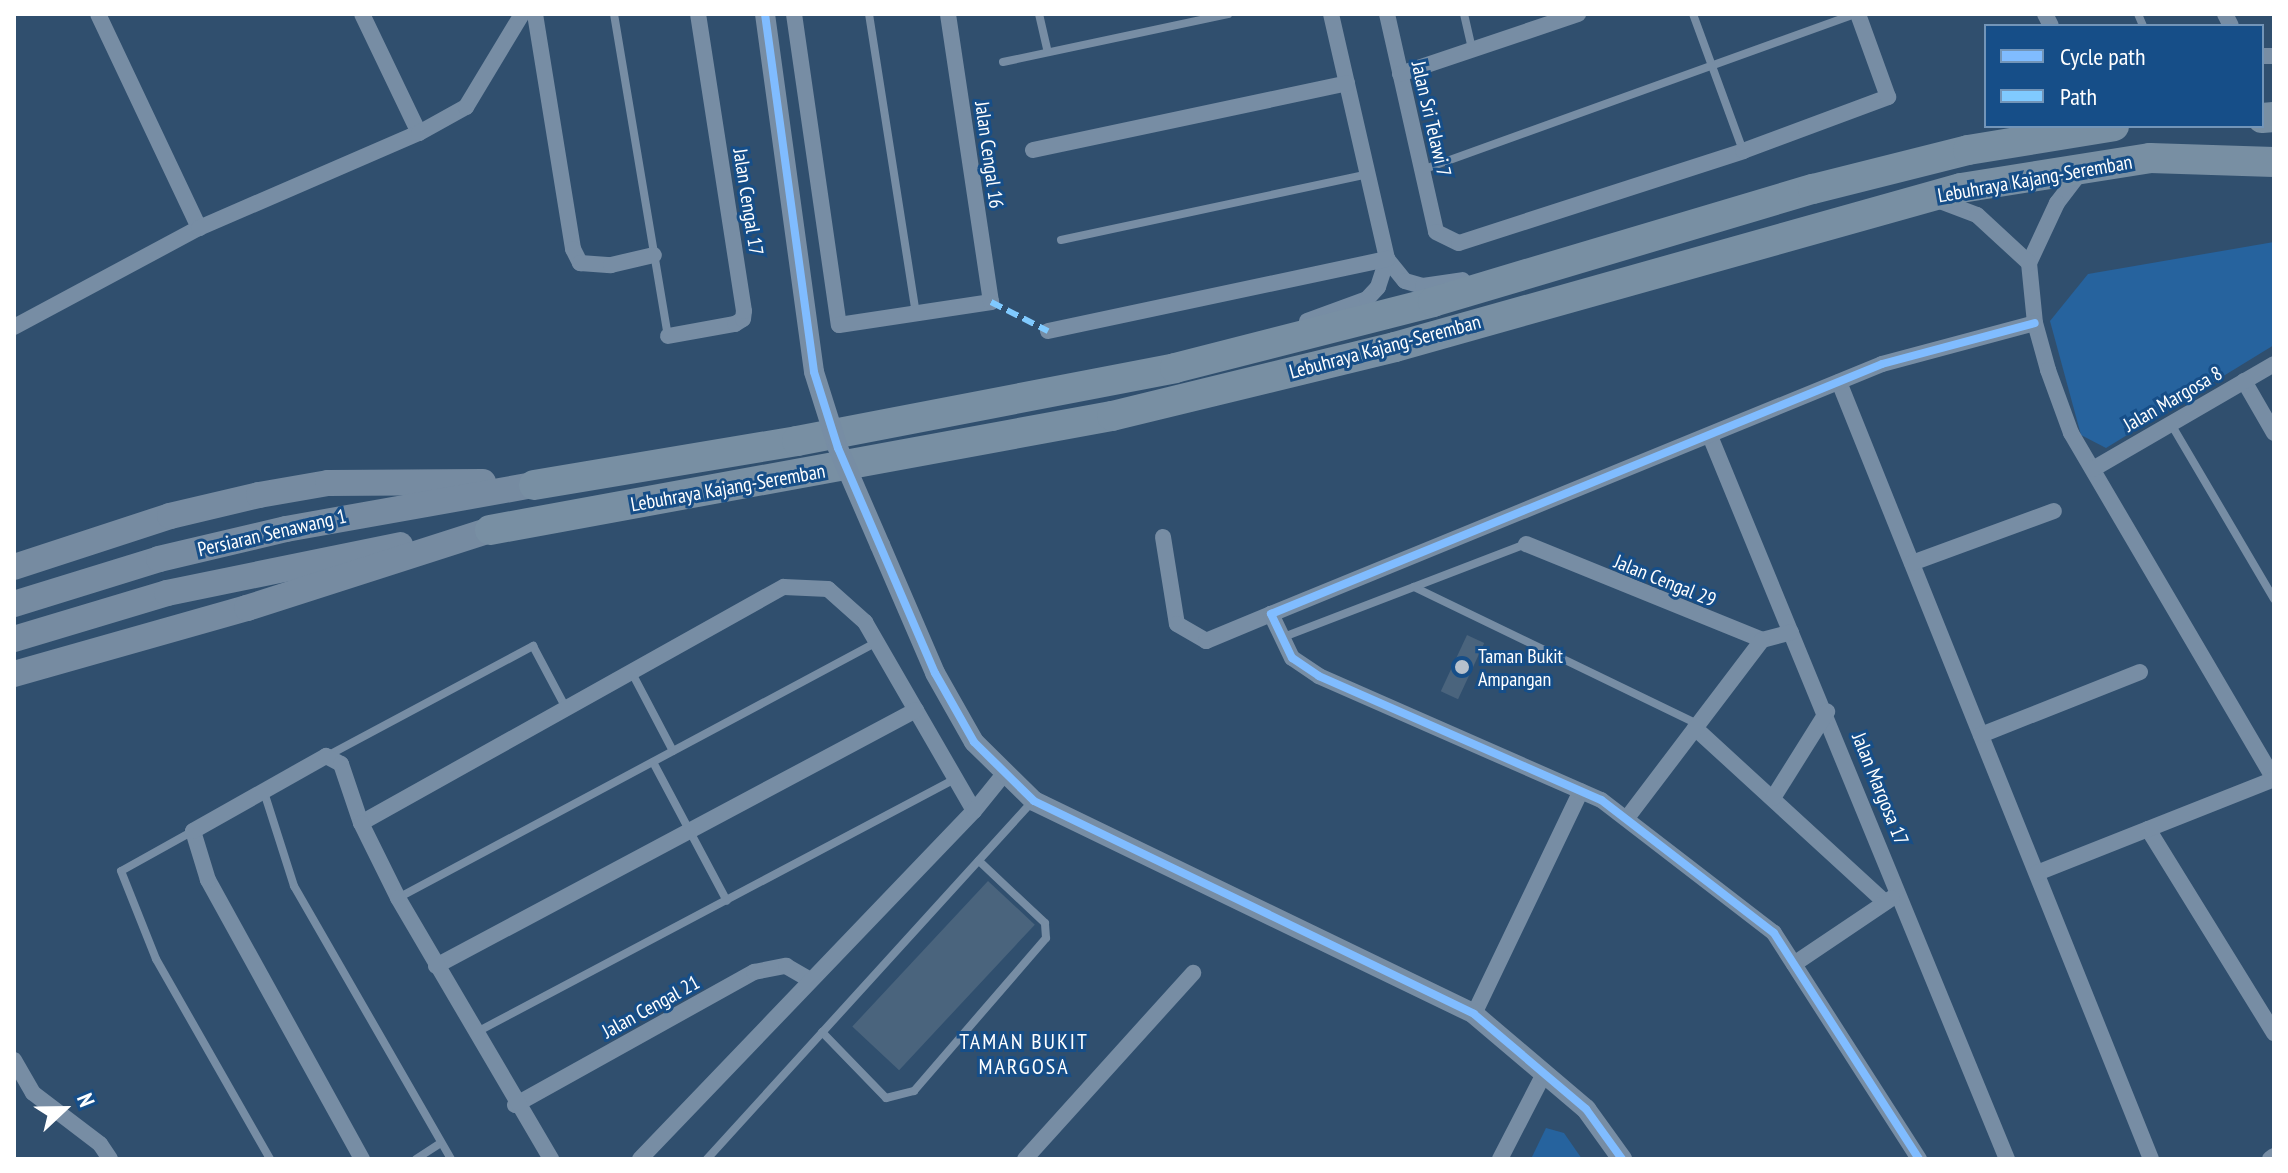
<!DOCTYPE html>
<html>
<head>
<meta charset="utf-8">
<style>
	body { margin:0 }
	#map { position:relative; width:2288px; height:1173px; overflow:hidden; background:#304f6e; font-family:"PT Sans Narrow",sans-serif }
	div>[style] { position:absolute }
	.green>* { inset:0; background:#26639e }
	.building>* { inset:0; background:#4a647d; transform-origin:0 0 }
	.service>* { height:8px; margin:-4px; padding:0 4px; transform-origin:4px; border-radius:4px; background:#778da4 }
	.minor>* { height:16px; margin:-8px; padding:0 8px; transform-origin:8px; border-radius:8px; background:#778da4 }
	.tertiary>* { height:20px; margin:-10px; padding:0 10px; transform-origin:10px; border-radius:10px; background:#778da4 }
	.primary>* { height:26px; margin:-13px; padding:0 13px; transform-origin:13px; border-radius:13px; background:#768ba1 }
	.motorway>* { height:30px; margin:-15px; padding:0 15px; transform-origin:15px; border-radius:15px; background:#788fa3 }
	.tertiary-bridge>* { height:20px; margin:-10px; padding:0 10px; transform-origin:10px; border-radius:10px; background:#778da4 }
	.quiet>* { height:6px; margin-top:-3px; transform-origin:0; background:repeating-linear-gradient(90deg,#80caff 0 12px,transparent 0 18px) }
	.cycleway>* { height:8px; margin:-4px; padding:0 4px; transform-origin:4px; border-radius:4px; background:#80bcff }
	.dots>* { width:22px; height:22px; translate:-50% -50%; box-sizing:border-box; border:4px solid #164e88; border-radius:50% }
	span { translate:-50% -50%; white-space:nowrap; text-align:center; line-height:1.15; -webkit-text-stroke:6px #164e88; paint-order:stroke }
	.street-label { font-size:20px; color:#fff }
	.poi-label { font-size:20px; color:#fff }
	.left { translate:0 -50%; text-align:left }
	.neighbourhood-label { font-size:22px; color:#fff; letter-spacing:2px }
	.frame { position:absolute; inset:0; border:16px solid #fff; pointer-events:none }
	.legend { position:absolute; left:1984px; top:24px; width:280px; height:104px; box-sizing:border-box; background:#164e88; border:2px solid #7395b8; margin:0; padding:10px 14px; list-style:none; font-size:24px; color:#fff }
	.legend li { display:flex; align-items:center; gap:16px; height:40px }
	.legend b { width:40px; border:2px solid #7395b8 }
	.north { position:absolute; left:24px; top:1069px; width:80px; height:80px; -webkit-text-stroke:6px #164e88; paint-order:stroke; rotate:68deg; font-size:22px; font-weight:700; line-height:32px; text-align:center; color:#fff }
	.north::after { content:''; display:block; margin:auto; width:28px; height:36px; background:#fff; clip-path:polygon(50% 0,100% 100%,50% 72%,0 100%) }
</style>
</head>
<body>
<div id="map">
	<div class="green">
		<i style="clip-path:polygon(2274px 242px,2274px 345px,2106px 448px,2081px 435px,2050px 321px,2088px 274px)"></i>
		<i style="clip-path:polygon(1546px 1128px,1564px 1133px,1582px 1159px,1531px 1159px)"></i>
	</div>
	<div class="building">
		<i style="left:1467px;top:635px;width:19px;height:62px;rotate:25deg"></i>
		<i style="left:988px;top:881px;width:64px;height:199px;rotate:43deg"></i>
	</div>
	<div class="service">
		<i style="left:614px;top:14px;width:326px;rotate:80.5deg"></i>
		<i style="left:869px;top:14px;width:303px;rotate:81.1deg"></i>
		<i style="left:1039px;top:14px;width:39px;rotate:77deg"></i>
		<i style="left:1464px;top:14px;width:37px;rotate:77deg"></i>
		<i style="left:1693px;top:14px;width:146px;rotate:69.9deg"></i>
		<i style="left:2138px;top:14px;width:13px;rotate:67deg"></i>
		<i style="left:1003px;top:62px;width:230px;rotate:-12deg"></i>
		<i style="left:1422px;top:170px;width:461px;rotate:-19.8deg"></i>
		<i style="left:1061px;top:240px;width:314px;rotate:-12.1deg"></i>
		<i style="left:2171px;top:424px;width:203px;rotate:59.5deg"></i>
		<i style="left:1414px;top:587px;width:314px;rotate:25.8deg"></i>
		<i style="left:1281px;top:638px;width:262px;rotate:-21deg"></i>
		<i style="left:632px;top:673px;width:88px;rotate:62.3deg"></i>
		<i style="left:327px;top:756px;width:234px;rotate:-28.1deg"></i>
		<i style="left:533px;top:646px;width:70px;rotate:62deg"></i>
		<i style="left:653px;top:762px;width:157px;rotate:62deg"></i>
		<i style="left:264px;top:792px;width:99px;rotate:72.3deg"></i>
		<i style="left:294px;top:886px;width:315px;rotate:60.1deg"></i>
		<i style="left:193px;top:831px;width:82px;rotate:150.9deg"></i>
		<i style="left:121px;top:871px;width:95px;rotate:68.3deg"></i>
		<i style="left:156px;top:959px;width:230px;rotate:60.3deg"></i>
		<i style="left:398px;top:898px;width:543px;rotate:-28.12deg"></i>
		<i style="left:822px;top:1032px;width:92px;rotate:45.9deg"></i>
		<i style="left:886px;top:1098px;width:29px;rotate:-14deg"></i>
		<i style="left:914px;top:1091px;width:202px;rotate:-49.2deg"></i>
		<i style="left:1046px;top:938px;width:15px;rotate:-94deg"></i>
		<i style="left:1045px;top:923px;width:91px;rotate:-136.8deg"></i>
		<i style="left:475px;top:1033px;width:543px;rotate:-27.89deg"></i>
		<i style="left:416px;top:1159px;width:27px;rotate:-33deg"></i>
		<i style="left:707px;top:1159px;width:484px;rotate:-47.7deg"></i>
	</div>
	<div class="minor">
		<i style="left:98px;top:14px;width:237px;rotate:64.7deg"></i>
		<i style="left:362px;top:14px;width:132px;rotate:64.4deg"></i>
		<i style="left:535px;top:14px;width:238px;rotate:80.8deg"></i>
		<i style="left:573px;top:249px;width:16px;rotate:63deg"></i>
		<i style="left:580px;top:263px;width:31px;rotate:4deg"></i>
		<i style="left:611px;top:265px;width:44px;rotate:-13.1deg"></i>
		<i style="left:794px;top:14px;width:314px;rotate:81.8deg"></i>
		<i style="left:839px;top:325px;width:154px;rotate:-8.6deg"></i>
		<i style="left:991px;top:302px;width:291px;rotate:-98.5deg"></i>
		<i style="left:1331px;top:14px;width:251px;rotate:77.1deg"></i>
		<i style="left:1387px;top:259px;width:28px;rotate:51deg"></i>
		<i style="left:1405px;top:281px;width:19px;rotate:16deg"></i>
		<i style="left:1423px;top:286px;width:40px;rotate:-8.5deg"></i>
		<i style="left:1387px;top:14px;width:223px;rotate:77.3deg"></i>
		<i style="left:1436px;top:232px;width:25px;rotate:26deg"></i>
		<i style="left:1459px;top:243px;width:299px;rotate:-17.9deg"></i>
		<i style="left:1743px;top:151px;width:155px;rotate:-20.4deg"></i>
		<i style="left:1888px;top:97px;width:88px;rotate:-109.9deg"></i>
		<i style="left:2045px;top:14px;width:13px;rotate:63deg"></i>
		<i style="left:2225px;top:14px;width:13px;rotate:63deg"></i>
		<i style="left:2262px;top:56px;width:12px"></i>
		<i style="left:1400px;top:74px;width:188px;rotate:-18.6deg"></i>
		<i style="left:1033px;top:150px;width:321px;rotate:-12deg"></i>
		<i style="left:2083px;top:169px;width:43px;rotate:127.4deg"></i>
		<i style="left:2057px;top:203px;width:66px;rotate:115deg"></i>
		<i style="left:2029px;top:263px;width:60px;rotate:84.3deg"></i>
		<i style="left:2035px;top:323px;width:49px;rotate:74.5deg"></i>
		<i style="left:2048px;top:370px;width:67px;rotate:69.9deg"></i>
		<i style="left:2071px;top:433px;width:401px;rotate:59.6deg"></i>
		<i style="left:1932px;top:198px;width:48px;rotate:20.7deg"></i>
		<i style="left:1977px;top:215px;width:71px;rotate:42.7deg"></i>
		<i style="left:1307px;top:321px;width:64px;rotate:-20.1deg"></i>
		<i style="left:1367px;top:299px;width:16px;rotate:-47deg"></i>
		<i style="left:1378px;top:287px;width:29px;rotate:-72deg"></i>
		<i style="left:14px;top:327px;width:210px;rotate:-28.2deg"></i>
		<i style="left:199px;top:228px;width:240px;rotate:-23.4deg"></i>
		<i style="left:419px;top:133px;width:54px;rotate:-29deg"></i>
		<i style="left:466px;top:107px;width:109px;rotate:-58.9deg"></i>
		<i style="left:1048px;top:331px;width:347px;rotate:-12deg"></i>
		<i style="left:668px;top:336px;width:68px;rotate:-10.2deg"></i>
		<i style="left:735px;top:324px;width:9px;rotate:-32deg"></i>
		<i style="left:743px;top:319px;width:8px;rotate:-83deg"></i>
		<i style="left:744px;top:311px;width:301px;rotate:-98.8deg"></i>
		<i style="left:2244px;top:381px;width:60px;rotate:60deg"></i>
		<i style="left:1839px;top:382px;width:837px;rotate:68.12deg"></i>
		<i style="left:1710px;top:436px;width:782px;rotate:67.67deg"></i>
		<i style="left:2093px;top:469px;width:209px;rotate:-30.1deg"></i>
		<i style="left:1163px;top:537px;width:88px;rotate:80.9deg"></i>
		<i style="left:1177px;top:624px;width:34px;rotate:30deg"></i>
		<i style="left:1206px;top:641px;width:70px;rotate:-22.6deg"></i>
		<i style="left:1526px;top:544px;width:255px;rotate:22.1deg"></i>
		<i style="left:1762px;top:640px;width:30px;rotate:-15deg"></i>
		<i style="left:1912px;top:563px;width:151px;rotate:-20.1deg"></i>
		<i style="left:1695px;top:728px;width:258px;rotate:42.5deg"></i>
		<i style="left:1981px;top:735px;width:171px;rotate:-21.6deg"></i>
		<i style="left:1773px;top:798px;width:102px;rotate:-57.9deg"></i>
		<i style="left:1627px;top:818px;width:223px;rotate:-52.8deg"></i>
		<i style="left:361px;top:823px;width:484px;rotate:-29.2deg"></i>
		<i style="left:784px;top:587px;width:44px;rotate:2.6deg"></i>
		<i style="left:828px;top:589px;width:50px;rotate:41.7deg"></i>
		<i style="left:865px;top:622px;width:218px;rotate:60deg"></i>
		<i style="left:2148px;top:829px;width:240px;rotate:58.3deg"></i>
		<i style="left:2037px;top:873px;width:255px;rotate:-21.6deg"></i>
		<i style="left:1794px;top:964px;width:118px;rotate:-34deg"></i>
		<i style="left:436px;top:966px;width:544px;rotate:-28.07deg"></i>
		<i style="left:1474px;top:1014px;width:247px;rotate:-64.4deg"></i>
		<i style="left:14px;top:1060px;width:38px;rotate:60deg"></i>
		<i style="left:33px;top:1093px;width:84px;rotate:37.3deg"></i>
		<i style="left:100px;top:1144px;width:18px;rotate:56deg"></i>
		<i style="left:515px;top:1105px;width:274px;rotate:-29.1deg"></i>
		<i style="left:754px;top:972px;width:33px;rotate:-11deg"></i>
		<i style="left:786px;top:966px;width:28px;rotate:30deg"></i>
		<i style="left:362px;top:1159px;width:319px;rotate:-118.9deg"></i>
		<i style="left:208px;top:880px;width:51px;rotate:-107deg"></i>
		<i style="left:193px;top:831px;width:153px;rotate:-29.4deg"></i>
		<i style="left:326px;top:756px;width:17px;rotate:28deg"></i>
		<i style="left:341px;top:764px;width:62px;rotate:71.3deg"></i>
		<i style="left:361px;top:823px;width:84px;rotate:63.7deg"></i>
		<i style="left:398px;top:898px;width:303px;rotate:59.6deg"></i>
		<i style="left:640px;top:1159px;width:482px;rotate:-46.2deg"></i>
		<i style="left:974px;top:811px;width:46px;rotate:-51.1deg"></i>
		<i style="left:1025px;top:1159px;width:251px;rotate:-47.9deg"></i>
		<i style="left:1500px;top:1159px;width:98px;rotate:-62.7deg"></i>
		<i style="left:1919px;top:1159px;width:269px;rotate:-122.7deg"></i>
		<i style="left:1774px;top:933px;width:218px;rotate:-142.4deg"></i>
		<i style="left:1601px;top:800px;width:308px;rotate:-156.3deg"></i>
		<i style="left:1319px;top:676px;width:32px;rotate:-146deg"></i>
		<i style="left:1292px;top:658px;width:49px;rotate:-115.5deg"></i>
		<i style="left:1271px;top:614px;width:660px;rotate:-22.25deg"></i>
		<i style="left:1882px;top:364px;width:158px;rotate:-15deg"></i>
		<i style="left:2270px;top:1159px;width:5px;rotate:-37deg"></i>
	</div>
	<div class="tertiary">
		<i style="left:765px;top:14px;width:361px;rotate:82.2deg"></i>
		<i style="left:880px;top:545px;width:139px;rotate:66.7deg"></i>
		<i style="left:935px;top:673px;width:79px;rotate:60.5deg"></i>
		<i style="left:974px;top:742px;width:84px;rotate:44.5deg"></i>
		<i style="left:1034px;top:801px;width:489px;rotate:25.8deg"></i>
		<i style="left:1474px;top:1014px;width:147px;rotate:40.3deg"></i>
		<i style="left:1586px;top:1109px;width:62px;rotate:54.2deg"></i>
	</div>
	<div class="primary">
		<i style="left:14px;top:567px;width:164px;rotate:-18.1deg"></i>
		<i style="left:170px;top:516px;width:91px;rotate:-13.3deg"></i>
		<i style="left:259px;top:495px;width:70px;rotate:-9.9deg"></i>
		<i style="left:328px;top:483px;width:155px;rotate:-0.4deg"></i>
		<i style="left:14px;top:604px;width:152px;rotate:-17.2deg"></i>
		<i style="left:159px;top:559px;width:130px;rotate:-13.3deg"></i>
		<i style="left:286px;top:529px;width:252px;rotate:-10.1deg"></i>
		<i style="left:14px;top:639px;width:160px;rotate:-16.7deg"></i>
		<i style="left:167px;top:593px;width:238px;rotate:-11.6deg"></i>
		<i style="left:14px;top:674px;width:242px;rotate:-15.8deg"></i>
		<i style="left:247px;top:608px;width:255px;rotate:-17.8deg"></i>
	</div>
	<div class="motorway">
		<i style="left:2262px;top:118px;width:12px;rotate:-5deg"></i>
		<i style="left:534px;top:485px;width:267px;rotate:-9.5deg"></i>
		<i style="left:797px;top:441px;width:385px;rotate:-10.9deg"></i>
		<i style="left:1175px;top:368px;width:266px;rotate:-14.3deg"></i>
		<i style="left:1433px;top:302px;width:396px;rotate:-16.6deg"></i>
		<i style="left:1813px;top:189px;width:160px;rotate:-14.1deg"></i>
		<i style="left:1968px;top:150px;width:148px;rotate:-9.3deg"></i>
		<i style="left:490px;top:530px;width:632px;rotate:-10.39deg"></i>
		<i style="left:1112px;top:416px;width:291px;rotate:-13.7deg"></i>
		<i style="left:1395px;top:347px;width:588px;rotate:-15.69deg"></i>
		<i style="left:1961px;top:188px;width:191px;rotate:-9deg"></i>
		<i style="left:2150px;top:158px;width:124px;rotate:1.8deg"></i>
	</div>
	<div class="tertiary-bridge">
		<i style="left:814px;top:372px;width:80px;rotate:72.5deg"></i>
		<i style="left:838px;top:448px;width:106px;rotate:66.6deg"></i>
	</div>
	<div class="quiet">
		<i style="left:991px;top:302px;width:64px;rotate:27deg"></i>
	</div>
	<div class="cycleway">
		<i style="left:765px;top:14px;width:361px;rotate:82.2deg"></i>
		<i style="left:814px;top:372px;width:80px;rotate:72.5deg"></i>
		<i style="left:838px;top:448px;width:245px;rotate:66.7deg"></i>
		<i style="left:935px;top:673px;width:79px;rotate:60.5deg"></i>
		<i style="left:974px;top:742px;width:84px;rotate:44.5deg"></i>
		<i style="left:1034px;top:801px;width:489px;rotate:25.8deg"></i>
		<i style="left:1474px;top:1014px;width:147px;rotate:40.3deg"></i>
		<i style="left:1586px;top:1109px;width:62px;rotate:54.2deg"></i>
		<i style="left:1919px;top:1159px;width:269px;rotate:-122.7deg"></i>
		<i style="left:1774px;top:933px;width:218px;rotate:-142.4deg"></i>
		<i style="left:1601px;top:800px;width:308px;rotate:-156.3deg"></i>
		<i style="left:1319px;top:676px;width:32px;rotate:-146deg"></i>
		<i style="left:1292px;top:658px;width:49px;rotate:-115.5deg"></i>
		<i style="left:1271px;top:614px;width:660px;rotate:-22.25deg"></i>
		<i style="left:1882px;top:364px;width:158px;rotate:-15deg"></i>
	</div>
	<div class="dots">
		<i style="left:1462px;top:667px;background:#b7c1cc"></i>
	</div>
	<div class="street-label">
		<span style="left:1431px;top:119px;rotate:77deg">Jalan Sri Telawi 7</span>
		<span style="left:989px;top:155px;rotate:82deg">Jalan Cengal 16</span>
		<span style="left:2035px;top:179px;rotate:-10deg">Lebuhraya Kajang-Seremban</span>
		<span style="left:748px;top:202px;rotate:81deg">Jalan Cengal 17</span>
		<span style="left:1385px;top:347px;rotate:-15deg">Lebuhraya Kajang-Seremban</span>
		<span style="left:2173px;top:399px;rotate:-30deg">Jalan Margosa 8</span>
		<span style="left:728px;top:488px;rotate:-10deg">Lebuhraya Kajang-Seremban</span>
		<span style="left:272px;top:533px;rotate:-13deg">Persiaran Senawang 1</span>
		<span style="left:1665px;top:581px;rotate:22deg">Jalan Cengal 29</span>
		<span style="left:1880px;top:789px;rotate:68deg">Jalan Margosa 17</span>
		<span style="left:651px;top:1007px;rotate:-29deg">Jalan Cengal 21</span>
	</div>
	<div class="poi-label">
		<span class="left" style="left:1478px;top:668px">Taman Bukit<br>Ampangan</span>
	</div>
	<div class="neighbourhood-label">
		<span style="left:1024px;top:1054px">TAMAN BUKIT<br>MARGOSA</span>
	</div>
	<div class="frame"></div>
	<ul class="legend">
	<li><b style="height:10px;background:#80bcff"></b>Cycle path</li>
	<li><b style="height:10px;background:#80caff"></b>Path</li>
	</ul>
	<div class="north">N</div>
</div>
</body>
</html>
